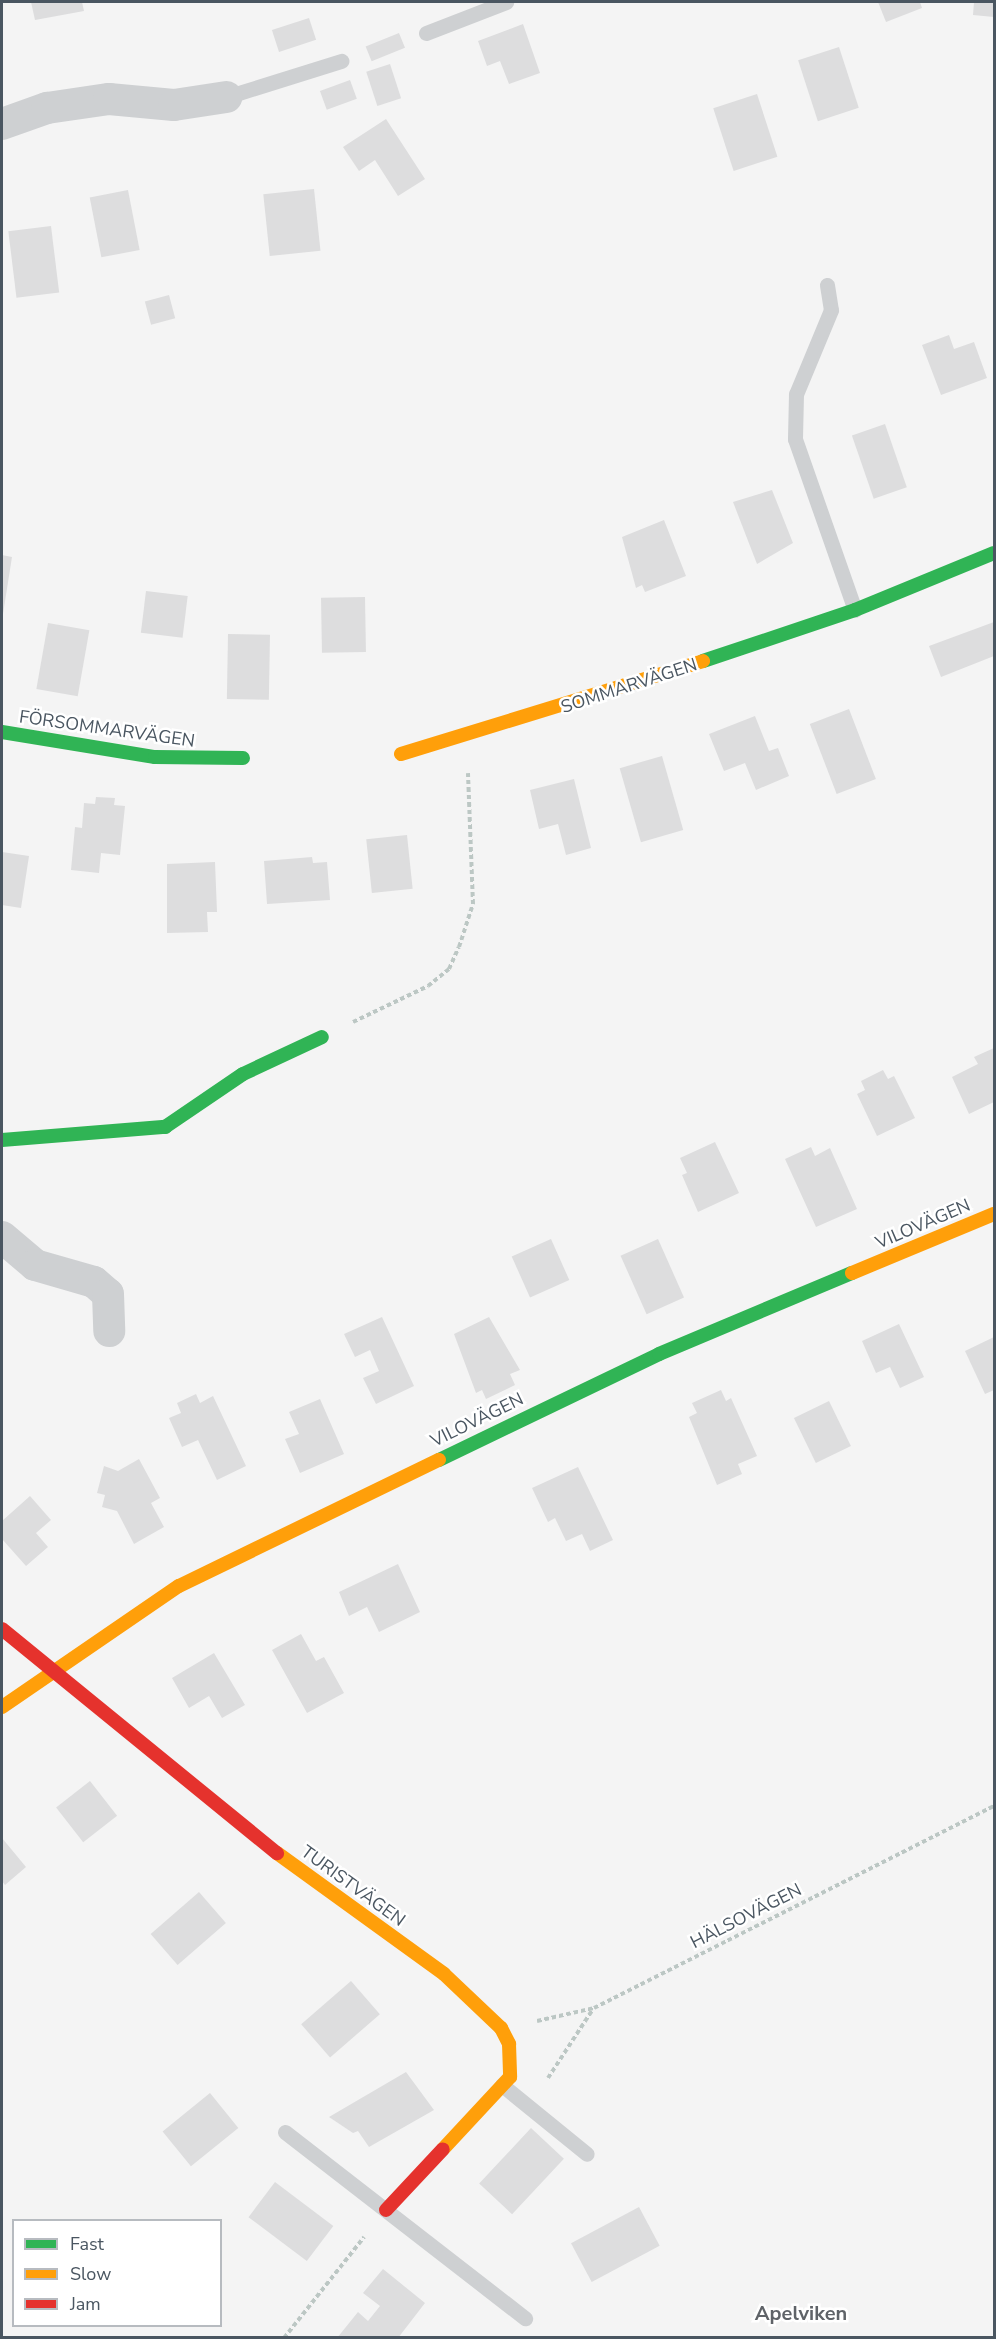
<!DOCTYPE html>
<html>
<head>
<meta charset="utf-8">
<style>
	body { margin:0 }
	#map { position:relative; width:996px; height:2339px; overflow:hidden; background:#f4f4f4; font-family:"Nunito Sans",sans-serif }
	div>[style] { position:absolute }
	.building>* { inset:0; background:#ddddde; transform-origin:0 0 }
	.path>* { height:4px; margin-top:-2px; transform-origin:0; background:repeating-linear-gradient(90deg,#bcc7c4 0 4.5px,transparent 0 7.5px) }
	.lane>* { height:15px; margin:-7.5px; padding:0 7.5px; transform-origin:7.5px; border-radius:7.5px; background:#ced0d2 }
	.street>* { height:32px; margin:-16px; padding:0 16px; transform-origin:16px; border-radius:16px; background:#ced0d2 }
	.fast>* { height:14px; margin:-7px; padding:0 7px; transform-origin:7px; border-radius:7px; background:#30b455 }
	.slow>* { height:14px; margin:-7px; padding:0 7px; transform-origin:7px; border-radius:7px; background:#ff9f0a }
	.jam>* { height:14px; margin:-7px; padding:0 7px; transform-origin:7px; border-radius:7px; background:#e5322d }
	span { translate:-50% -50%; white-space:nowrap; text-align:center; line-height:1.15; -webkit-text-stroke:5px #fff; paint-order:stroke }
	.street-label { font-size:18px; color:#4a5661 }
	.neighbourhood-label { font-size:20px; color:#5f6368; font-weight:700 }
	.frame { position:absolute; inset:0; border:3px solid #4a5661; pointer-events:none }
	.legend { position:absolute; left:12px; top:2219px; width:210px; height:108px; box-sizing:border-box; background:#fff; border:2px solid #b7bbc0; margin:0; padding:8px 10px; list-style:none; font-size:18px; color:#4a5661 }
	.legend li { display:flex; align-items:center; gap:12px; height:30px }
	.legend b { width:30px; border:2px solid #b7bbc0 }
</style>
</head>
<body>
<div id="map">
	<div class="building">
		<i style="clip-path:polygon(31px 2px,82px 2px,84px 11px,35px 20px)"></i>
		<i style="clip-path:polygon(878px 2px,920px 2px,922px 8px,886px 22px)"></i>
		<i style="clip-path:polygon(974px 2px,994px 2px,994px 17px,973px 15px)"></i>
		<i style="left:309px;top:18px;width:23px;height:39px;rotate:72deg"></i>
		<i style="clip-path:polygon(523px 24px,540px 73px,509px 84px,500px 61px,487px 66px,478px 41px)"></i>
		<i style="left:399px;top:33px;width:16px;height:36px;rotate:68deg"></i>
		<i style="left:839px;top:47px;width:64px;height:43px;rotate:72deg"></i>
		<i style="left:390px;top:64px;width:36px;height:25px;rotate:72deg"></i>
		<i style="left:350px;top:80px;width:20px;height:32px;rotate:70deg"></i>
		<i style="left:757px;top:94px;width:66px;height:46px;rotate:72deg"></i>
		<i style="clip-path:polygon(386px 119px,425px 179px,398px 196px,375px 160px,359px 171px,343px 147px)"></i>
		<i style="left:314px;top:189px;width:62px;height:51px;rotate:84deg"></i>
		<i style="left:128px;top:190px;width:61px;height:39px;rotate:79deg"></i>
		<i style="left:51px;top:226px;width:67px;height:43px;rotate:83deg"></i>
		<i style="left:169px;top:295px;width:24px;height:25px;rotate:75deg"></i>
		<i style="clip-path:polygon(949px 335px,954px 349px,974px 342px,987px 378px,941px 395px,922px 345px)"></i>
		<i style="left:885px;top:424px;width:67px;height:35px;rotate:71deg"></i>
		<i style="clip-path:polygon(772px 490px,793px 543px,757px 564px,733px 502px)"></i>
		<i style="clip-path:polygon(664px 520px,686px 576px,645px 592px,642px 585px,636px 588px,622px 537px)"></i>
		<i style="clip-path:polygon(2px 555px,12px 557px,3px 614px,2px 614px)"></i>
		<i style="left:146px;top:591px;width:42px;height:42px;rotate:7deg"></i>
		<i style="left:365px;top:597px;width:55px;height:44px;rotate:89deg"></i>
		<i style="clip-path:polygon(994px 622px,994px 656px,941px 677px,929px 646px)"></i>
		<i style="left:48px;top:623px;width:42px;height:67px;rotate:10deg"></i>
		<i style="left:228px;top:634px;width:42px;height:65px;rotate:1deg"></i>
		<i style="left:849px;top:709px;width:75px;height:42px;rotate:69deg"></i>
		<i style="clip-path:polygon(755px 716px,769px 751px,778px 748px,789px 776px,756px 790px,745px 763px,724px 771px,709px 734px)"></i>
		<i style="left:662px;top:756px;width:77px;height:44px;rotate:74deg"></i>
		<i style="clip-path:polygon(574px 779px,591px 848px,566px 855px,558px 824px,539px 829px,530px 790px)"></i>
		<i style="clip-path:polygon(96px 797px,115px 798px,114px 805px,125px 806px,120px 855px,101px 853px,99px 873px,71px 870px,75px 827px,82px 828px,84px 803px,95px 804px)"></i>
		<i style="left:407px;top:835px;width:54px;height:41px;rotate:84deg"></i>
		<i style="clip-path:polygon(2px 852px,29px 856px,21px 908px,2px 905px)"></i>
		<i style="clip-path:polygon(312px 857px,313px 863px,327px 862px,330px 900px,267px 904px,264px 861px)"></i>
		<i style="clip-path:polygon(215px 862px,217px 912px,207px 912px,208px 932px,167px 933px,167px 864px)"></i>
		<i style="clip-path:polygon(994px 1048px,994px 1102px,969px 1114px,952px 1077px,978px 1064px,974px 1057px)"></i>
		<i style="clip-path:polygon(883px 1070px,888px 1079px,894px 1076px,915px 1118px,877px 1136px,857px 1094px,865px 1090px,861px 1081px)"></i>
		<i style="clip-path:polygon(715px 1142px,739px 1193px,698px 1212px,682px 1175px,687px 1173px,680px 1158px)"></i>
		<i style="clip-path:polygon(811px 1147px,815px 1156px,830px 1148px,857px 1209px,816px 1227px,785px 1159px)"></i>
		<i style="left:551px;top:1239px;width:45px;height:43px;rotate:66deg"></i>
		<i style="left:658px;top:1239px;width:64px;height:41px;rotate:66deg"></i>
		<i style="clip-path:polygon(382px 1317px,414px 1386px,376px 1404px,363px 1378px,379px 1371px,370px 1350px,355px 1357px,344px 1334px)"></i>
		<i style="clip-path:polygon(489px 1317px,520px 1370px,510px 1374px,515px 1385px,486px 1399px,482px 1390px,476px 1393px,454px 1334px)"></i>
		<i style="clip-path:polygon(899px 1324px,924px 1377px,900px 1388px,890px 1367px,876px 1373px,862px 1341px)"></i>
		<i style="clip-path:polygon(994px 1337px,994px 1390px,985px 1394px,965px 1351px)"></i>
		<i style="clip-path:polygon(721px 1390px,726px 1401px,731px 1398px,757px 1456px,738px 1464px,742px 1474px,717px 1485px,689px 1417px,697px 1413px,692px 1403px)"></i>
		<i style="clip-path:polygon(196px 1394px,200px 1403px,213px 1396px,246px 1466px,217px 1480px,198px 1440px,182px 1447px,169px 1418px,181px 1413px,177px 1403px)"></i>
		<i style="clip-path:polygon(320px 1399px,344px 1454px,300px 1473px,285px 1439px,299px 1434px,289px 1412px)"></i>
		<i style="left:829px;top:1401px;width:50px;height:39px;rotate:64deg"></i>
		<i style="clip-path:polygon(139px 1459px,160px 1498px,151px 1503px,164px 1527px,134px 1544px,117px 1511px,102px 1507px,105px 1495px,97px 1493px,104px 1466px,118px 1471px)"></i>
		<i style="clip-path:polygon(578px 1467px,613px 1540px,590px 1551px,582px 1534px,566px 1541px,555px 1518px,548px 1522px,532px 1488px)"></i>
		<i style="clip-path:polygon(30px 1496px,51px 1520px,36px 1533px,48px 1547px,26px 1566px,2px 1539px,2px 1521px)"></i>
		<i style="clip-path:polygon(398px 1564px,420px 1612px,379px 1632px,367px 1607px,349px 1616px,339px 1592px)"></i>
		<i style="clip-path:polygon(301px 1634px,316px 1661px,324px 1657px,344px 1693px,307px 1713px,272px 1650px)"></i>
		<i style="clip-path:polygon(214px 1653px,245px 1705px,222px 1718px,209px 1696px,189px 1708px,172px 1678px)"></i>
		<i style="left:90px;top:1781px;width:44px;height:43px;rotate:52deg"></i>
		<i style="clip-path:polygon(2px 1838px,26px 1867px,5px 1885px,2px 1881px)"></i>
		<i style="left:199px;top:1892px;width:41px;height:64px;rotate:49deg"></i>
		<i style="left:351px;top:1981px;width:44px;height:66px;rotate:49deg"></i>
		<i style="clip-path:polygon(406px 2072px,434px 2110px,369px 2147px,358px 2131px,353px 2133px,329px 2117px)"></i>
		<i style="left:210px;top:2093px;width:45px;height:61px;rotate:51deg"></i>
		<i style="left:531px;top:2128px;width:45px;height:76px;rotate:43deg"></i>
		<i style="left:275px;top:2182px;width:73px;height:44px;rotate:37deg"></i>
		<i style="left:639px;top:2207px;width:44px;height:77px;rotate:62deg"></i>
		<i style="clip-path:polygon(383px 2269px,425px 2303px,398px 2338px,337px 2338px,358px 2312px,368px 2321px,380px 2306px,363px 2293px)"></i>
	</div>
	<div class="path">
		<i style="left:353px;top:1022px;width:83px;rotate:-25.6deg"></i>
		<i style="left:428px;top:986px;width:27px;rotate:-39deg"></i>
		<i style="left:449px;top:969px;width:24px;rotate:-66deg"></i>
		<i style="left:459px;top:947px;width:45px;rotate:-72deg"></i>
		<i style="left:473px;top:904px;width:131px;rotate:-92.2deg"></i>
		<i style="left:537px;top:2021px;width:58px;rotate:-12.8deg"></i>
		<i style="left:594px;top:2008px;width:448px;rotate:-26.8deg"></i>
		<i style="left:548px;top:2078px;width:82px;rotate:-56.9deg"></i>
		<i style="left:284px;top:2338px;width:129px;rotate:-51.6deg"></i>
	</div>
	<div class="lane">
		<i style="left:426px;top:33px;width:86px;rotate:-21.2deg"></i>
		<i style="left:226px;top:97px;width:121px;rotate:-17.4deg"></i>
		<i style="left:827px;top:285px;width:25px;rotate:81deg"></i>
		<i style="left:831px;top:310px;width:91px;rotate:112.6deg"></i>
		<i style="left:796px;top:394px;width:45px;rotate:91.3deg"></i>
		<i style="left:795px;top:439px;width:181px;rotate:70.7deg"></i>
		<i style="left:502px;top:2085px;width:109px;rotate:39.1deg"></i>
		<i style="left:285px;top:2132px;width:304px;rotate:37.8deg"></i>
	</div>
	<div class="street">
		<i style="left:2px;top:124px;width:48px;rotate:-19.6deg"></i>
		<i style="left:47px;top:108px;width:63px;rotate:-8.3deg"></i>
		<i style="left:109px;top:99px;width:65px;rotate:5.3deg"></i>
		<i style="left:174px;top:105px;width:53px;rotate:-8.7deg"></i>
		<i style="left:2px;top:1237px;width:43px;rotate:40.3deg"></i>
		<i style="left:35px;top:1265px;width:61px;rotate:16.1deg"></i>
		<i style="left:94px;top:1282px;width:18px;rotate:41deg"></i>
		<i style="left:108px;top:1294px;width:37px;rotate:88deg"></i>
	</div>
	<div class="fast">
		<i style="left:703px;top:661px;width:160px;rotate:-18.5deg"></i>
		<i style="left:855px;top:610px;width:150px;rotate:-22.3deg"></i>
		<i style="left:2px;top:732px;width:155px;rotate:9.3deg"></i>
		<i style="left:155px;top:757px;width:88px;rotate:0.7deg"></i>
		<i style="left:2px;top:1140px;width:164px;rotate:-4.6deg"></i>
		<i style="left:165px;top:1127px;width:94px;rotate:-34.2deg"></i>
		<i style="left:243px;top:1074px;width:87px;rotate:-25.1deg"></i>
		<i style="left:439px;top:1460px;width:244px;rotate:-25.7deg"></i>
		<i style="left:659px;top:1354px;width:209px;rotate:-22.8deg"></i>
	</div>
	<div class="slow">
		<i style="left:401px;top:754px;width:316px;rotate:-17.1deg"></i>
		<i style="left:852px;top:1273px;width:154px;rotate:-22.6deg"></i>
		<i style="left:2px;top:1707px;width:214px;rotate:-34.4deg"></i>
		<i style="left:179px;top:1586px;width:289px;rotate:-25.9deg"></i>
		<i style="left:277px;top:1853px;width:206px;rotate:35.9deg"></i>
		<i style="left:444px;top:1974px;width:79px;rotate:43.5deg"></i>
		<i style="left:501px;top:2028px;width:18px;rotate:63deg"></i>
		<i style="left:509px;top:2044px;width:33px;rotate:88deg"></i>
		<i style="left:510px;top:2077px;width:98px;rotate:132.9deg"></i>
	</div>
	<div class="jam">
		<i style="left:2px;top:1629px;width:355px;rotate:39.2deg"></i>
		<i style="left:386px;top:2210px;width:83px;rotate:-46.9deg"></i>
	</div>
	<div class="street-label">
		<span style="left:629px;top:686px;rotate:-18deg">SOMMARVÄGEN</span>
		<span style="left:107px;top:729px;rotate:8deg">FÖRSOMMARVÄGEN</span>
		<span style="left:923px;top:1224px;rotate:-23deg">VILOVÄGEN</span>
		<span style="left:477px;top:1420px;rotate:-26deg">VILOVÄGEN</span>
		<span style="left:353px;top:1886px;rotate:36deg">TURISTVÄGEN</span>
		<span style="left:746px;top:1916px;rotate:-27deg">HÄLSOVÄGEN</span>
	</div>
	<div class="neighbourhood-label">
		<span style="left:801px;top:2313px">Apelviken</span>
	</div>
	<div class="frame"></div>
	<ul class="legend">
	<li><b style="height:8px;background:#30b455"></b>Fast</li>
	<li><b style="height:8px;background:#ff9f0a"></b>Slow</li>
	<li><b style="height:8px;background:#e5322d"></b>Jam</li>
	</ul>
</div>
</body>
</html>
